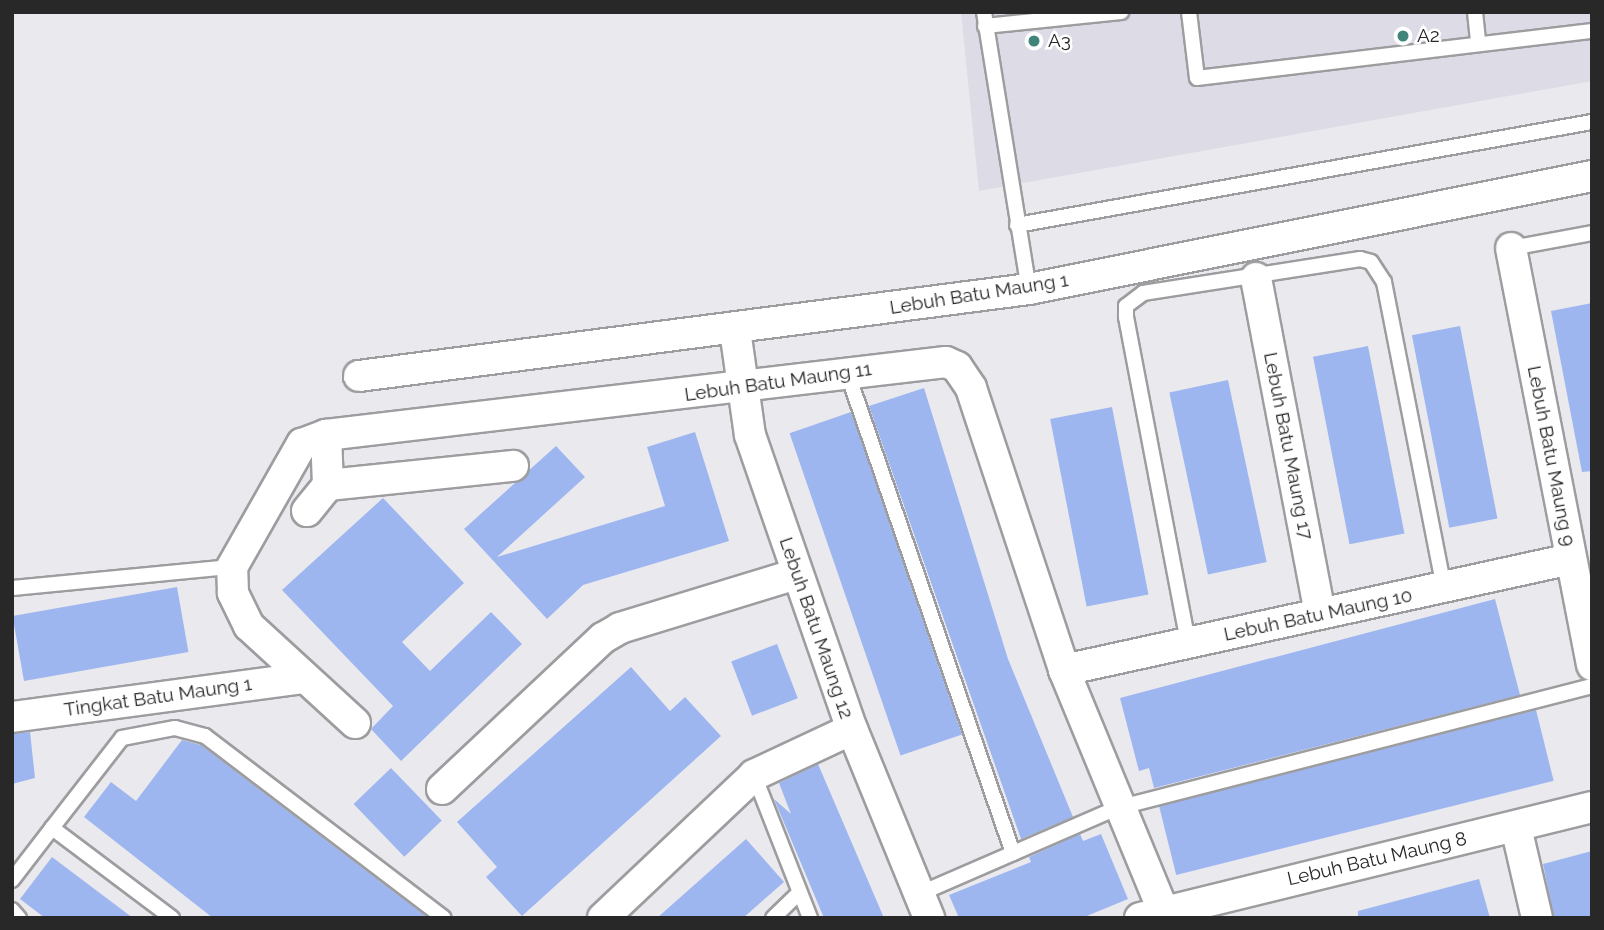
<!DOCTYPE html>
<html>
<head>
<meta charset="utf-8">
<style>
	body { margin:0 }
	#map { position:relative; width:1604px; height:930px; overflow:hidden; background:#eae9ed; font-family:Raleway,sans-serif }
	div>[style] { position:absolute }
	.built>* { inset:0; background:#dcdbe6 }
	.building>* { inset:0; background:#9eb6f0; transform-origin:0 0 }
	.roads { filter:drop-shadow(2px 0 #9d9da0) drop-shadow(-2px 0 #9d9da0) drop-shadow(0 2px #9d9da0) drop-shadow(0 -2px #9d9da0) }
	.lane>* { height:14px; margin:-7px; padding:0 7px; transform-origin:7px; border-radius:7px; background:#fff }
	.street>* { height:30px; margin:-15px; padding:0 15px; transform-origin:15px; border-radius:15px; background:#fff }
	.dots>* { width:19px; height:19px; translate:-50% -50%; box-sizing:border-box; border:4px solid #fff; border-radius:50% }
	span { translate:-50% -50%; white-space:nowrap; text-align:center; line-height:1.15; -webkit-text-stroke:5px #fff; paint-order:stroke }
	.poi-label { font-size:19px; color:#282829 }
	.left { translate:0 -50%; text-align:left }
	.street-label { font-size:19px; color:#282829 }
	.frame { position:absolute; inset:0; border:14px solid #282829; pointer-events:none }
</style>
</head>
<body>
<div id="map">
	<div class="built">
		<i style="clip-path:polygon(961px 12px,1592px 12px,1592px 81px,979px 191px)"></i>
	</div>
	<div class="building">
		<i style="clip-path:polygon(1592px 303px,1592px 471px,1582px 472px,1551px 311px)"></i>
		<i style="left:1460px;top:326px;width:196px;height:49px;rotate:79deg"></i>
		<i style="left:1368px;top:346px;width:191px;height:56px;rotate:79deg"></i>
		<i style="left:1228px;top:380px;width:186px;height:60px;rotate:78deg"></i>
		<i style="clip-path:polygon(924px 388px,1008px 659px,1073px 817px,1021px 839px,869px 406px)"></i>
		<i style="left:1112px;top:407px;width:191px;height:63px;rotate:79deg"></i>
		<i style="left:851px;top:412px;width:341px;height:65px;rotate:71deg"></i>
		<i style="clip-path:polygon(695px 432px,729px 541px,583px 585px,547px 619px,464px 529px,556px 446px,585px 477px,497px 557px,665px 506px,647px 447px)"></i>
		<i style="clip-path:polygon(383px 498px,464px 583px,402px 642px,430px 671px,491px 612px,522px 644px,401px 761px,371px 729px,393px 706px,282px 590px)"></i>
		<i style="left:177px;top:587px;width:66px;height:167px;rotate:80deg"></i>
		<i style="clip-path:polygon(1495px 599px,1520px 695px,1154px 788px,1149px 768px,1139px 771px,1120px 698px)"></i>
		<i style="left:777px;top:644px;width:58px;height:49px;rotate:69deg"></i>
		<i style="clip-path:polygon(631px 667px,670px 711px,685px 697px,721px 736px,522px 916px,486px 877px,497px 867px,457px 822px)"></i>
		<i style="left:1536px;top:710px;width:73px;height:389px;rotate:76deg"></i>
		<i style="clip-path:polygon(30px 732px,35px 778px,12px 784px,12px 734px)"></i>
		<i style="clip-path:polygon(182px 740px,201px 745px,428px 918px,213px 918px,84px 817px,111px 782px,136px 801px)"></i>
		<i style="clip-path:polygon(818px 764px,884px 918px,824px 918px,774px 799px,791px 814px,779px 783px)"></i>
		<i style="left:391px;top:768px;width:73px;height:52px;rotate:46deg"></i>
		<i style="clip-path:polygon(1080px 834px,1083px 841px,1101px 834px,1128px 899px,1082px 918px,959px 918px,949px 895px,1031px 862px,1029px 857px)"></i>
		<i style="clip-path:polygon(746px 839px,784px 882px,743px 918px,657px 918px)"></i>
		<i style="clip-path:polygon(1592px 851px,1592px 918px,1554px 918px,1543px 864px)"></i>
		<i style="clip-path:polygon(52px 857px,133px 918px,45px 918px,20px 899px)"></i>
		<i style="clip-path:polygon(1479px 879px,1490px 918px,1358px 918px,1358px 911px)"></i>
	</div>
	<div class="roads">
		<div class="lane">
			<i style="left:984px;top:12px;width:281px;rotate:80.8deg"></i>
			<i style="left:1189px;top:12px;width:66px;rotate:83.1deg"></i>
			<i style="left:1197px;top:78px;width:398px;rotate:-6.8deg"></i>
			<i style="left:1475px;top:12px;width:30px;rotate:84deg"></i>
			<i style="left:985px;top:26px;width:137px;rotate:-5.9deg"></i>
			<i style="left:1017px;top:225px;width:584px;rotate:-10.16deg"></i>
			<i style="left:1511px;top:248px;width:82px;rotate:-10.5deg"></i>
			<i style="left:847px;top:372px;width:509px;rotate:70.96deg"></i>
			<i style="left:12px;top:588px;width:221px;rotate:-5.5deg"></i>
			<i style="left:1188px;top:642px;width:331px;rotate:-100.8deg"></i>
			<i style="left:1126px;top:317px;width:11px;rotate:-90deg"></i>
			<i style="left:1126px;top:306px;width:21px;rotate:-37deg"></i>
			<i style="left:1143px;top:293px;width:220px;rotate:-8.9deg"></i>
			<i style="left:1360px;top:259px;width:11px;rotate:15deg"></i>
			<i style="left:1371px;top:262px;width:24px;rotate:57deg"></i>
			<i style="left:1384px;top:282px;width:312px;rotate:78.9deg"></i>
			<i style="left:754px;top:775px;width:154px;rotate:68.6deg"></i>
			<i style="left:12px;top:880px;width:66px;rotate:-52.4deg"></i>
			<i style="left:919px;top:894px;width:216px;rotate:-23.5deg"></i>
			<i style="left:1117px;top:808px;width:490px;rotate:-14.4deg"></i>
			<i style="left:12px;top:910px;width:11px;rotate:49deg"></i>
			<i style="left:172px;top:918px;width:150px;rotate:-143.1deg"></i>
			<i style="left:52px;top:828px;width:114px;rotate:-52.1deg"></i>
			<i style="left:122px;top:738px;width:54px;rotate:-10.7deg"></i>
			<i style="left:175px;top:728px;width:31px;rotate:15deg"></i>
			<i style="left:205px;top:736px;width:300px;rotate:37.3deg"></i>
			<i style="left:773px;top:918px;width:36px;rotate:-44deg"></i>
		</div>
		<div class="street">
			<i style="left:1511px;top:248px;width:425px;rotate:79deg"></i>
			<i style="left:1256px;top:278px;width:341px;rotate:79.2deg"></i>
			<i style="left:735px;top:330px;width:106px;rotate:81.9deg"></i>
			<i style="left:750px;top:435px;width:311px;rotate:70.9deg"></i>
			<i style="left:852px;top:729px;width:204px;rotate:67.8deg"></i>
			<i style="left:359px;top:376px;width:676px;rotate:-7.4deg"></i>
			<i style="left:1029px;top:289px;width:574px;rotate:-11.35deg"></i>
			<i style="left:326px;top:435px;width:50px;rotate:87.7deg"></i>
			<i style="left:328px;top:485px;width:186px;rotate:-5.9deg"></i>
			<i style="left:307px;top:511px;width:33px;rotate:-51deg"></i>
			<i style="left:1064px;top:670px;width:519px;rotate:-12.35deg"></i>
			<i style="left:12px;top:717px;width:295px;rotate:-7.6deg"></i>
			<i style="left:355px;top:723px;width:144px;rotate:-137.5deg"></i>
			<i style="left:249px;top:626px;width:37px;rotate:-116deg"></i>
			<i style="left:233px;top:593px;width:26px;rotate:-92deg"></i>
			<i style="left:232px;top:567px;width:142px;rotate:-60.4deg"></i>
			<i style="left:302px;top:444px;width:26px;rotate:-21deg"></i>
			<i style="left:326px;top:435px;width:624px;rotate:-6.72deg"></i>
			<i style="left:946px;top:362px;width:12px;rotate:24deg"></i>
			<i style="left:957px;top:367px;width:25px;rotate:56deg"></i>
			<i style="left:971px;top:388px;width:297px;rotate:71.7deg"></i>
			<i style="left:1064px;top:670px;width:257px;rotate:67.6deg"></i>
			<i style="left:442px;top:789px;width:221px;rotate:-43.2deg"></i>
			<i style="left:603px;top:638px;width:20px;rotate:-30deg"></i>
			<i style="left:620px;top:628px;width:185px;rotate:-17deg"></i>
			<i style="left:1516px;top:827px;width:93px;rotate:77deg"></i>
			<i style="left:603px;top:918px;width:208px;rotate:-43.4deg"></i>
			<i style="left:754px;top:775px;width:108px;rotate:-25.1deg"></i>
			<i style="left:1140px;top:918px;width:465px;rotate:-13.8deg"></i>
		</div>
	</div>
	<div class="dots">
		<i style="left:1403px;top:36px;background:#41857a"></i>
		<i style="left:1034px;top:41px;background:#41857a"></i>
	</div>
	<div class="poi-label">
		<span class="left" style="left:1417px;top:36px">A2</span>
		<span class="left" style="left:1048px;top:41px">A3</span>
	</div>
	<div class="street-label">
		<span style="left:979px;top:294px;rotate:-9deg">Lebuh Batu Maung 1</span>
		<span style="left:778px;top:382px;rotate:-8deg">Lebuh Batu Maung 11</span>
		<span style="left:1288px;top:446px;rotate:79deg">Lebuh Batu Maung 17</span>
		<span style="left:1551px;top:456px;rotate:79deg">Lebuh Batu Maung 9</span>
		<span style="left:1318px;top:615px;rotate:-12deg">Lebuh Batu Maung 10</span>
		<span style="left:816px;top:628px;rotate:71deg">Lebuh Batu Maung 12</span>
		<span style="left:158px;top:697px;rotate:-8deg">Tingkat Batu Maung 1</span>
		<span style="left:1377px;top:859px;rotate:-13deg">Lebuh Batu Maung 8</span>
	</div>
	<div class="frame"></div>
</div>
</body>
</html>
